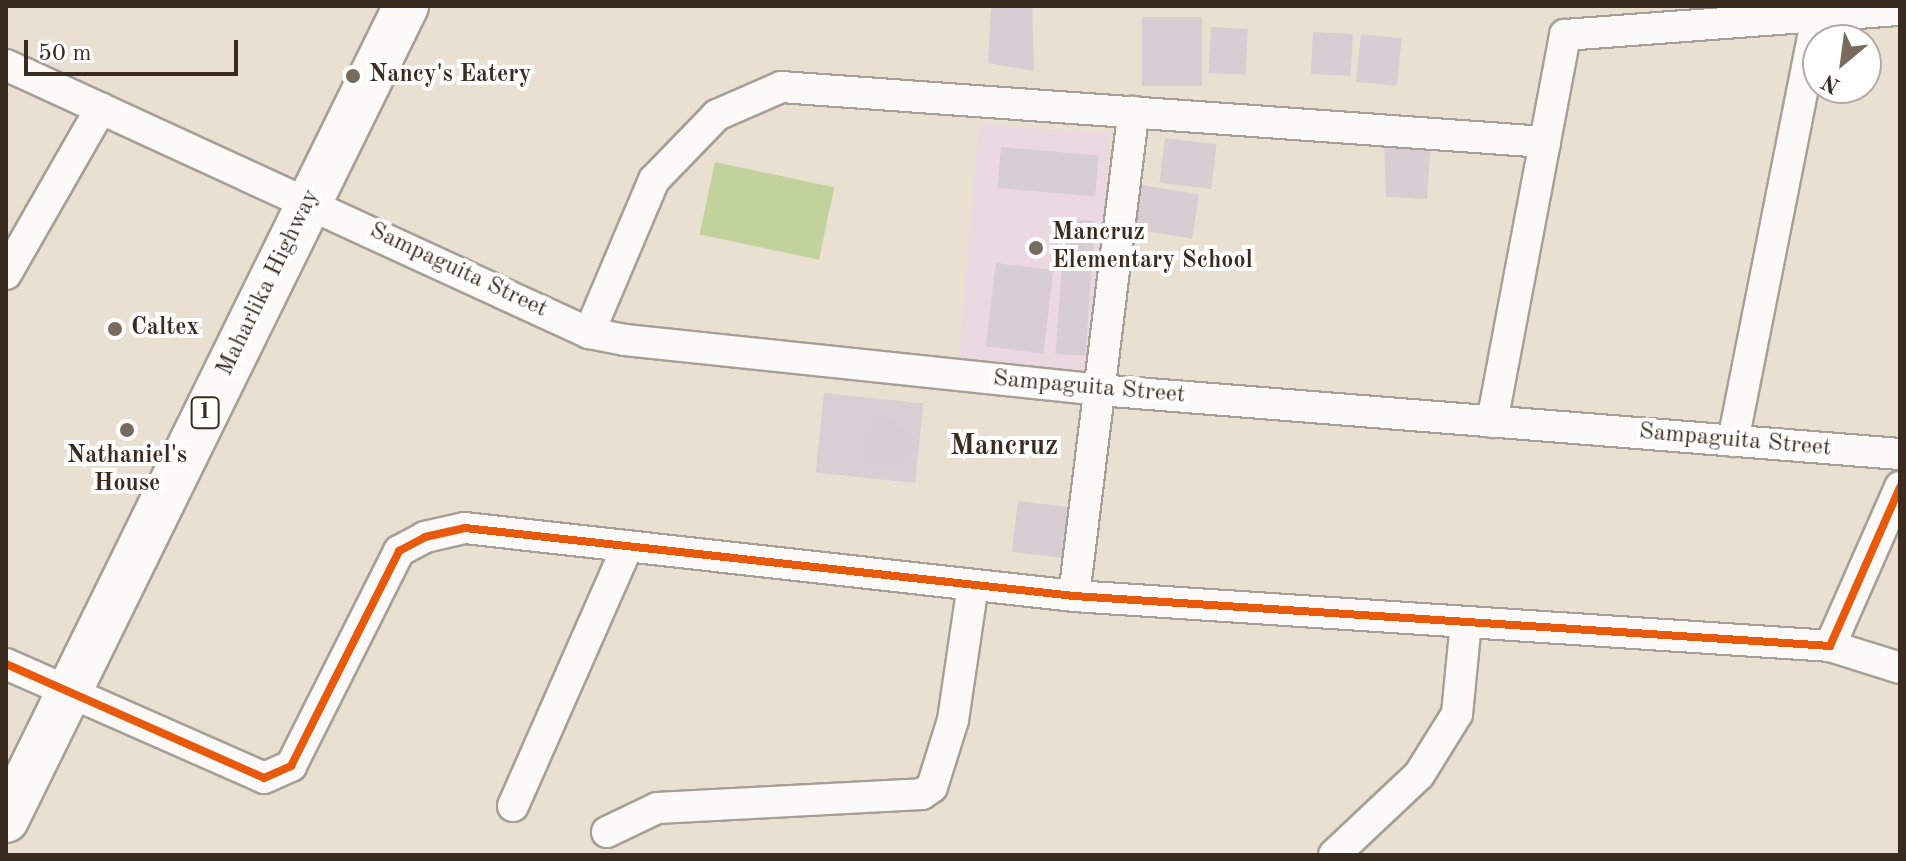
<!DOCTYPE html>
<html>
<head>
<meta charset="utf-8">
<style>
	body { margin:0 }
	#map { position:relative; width:1906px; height:861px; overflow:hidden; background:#eae0d2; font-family:"Old Standard TT",serif }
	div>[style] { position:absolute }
	.built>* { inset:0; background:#ebd8e0; transform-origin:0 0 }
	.industrial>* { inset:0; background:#d9ced4; transform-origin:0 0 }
	.green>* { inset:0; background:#c1d29d; transform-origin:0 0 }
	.building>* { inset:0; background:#d8cdd2; transform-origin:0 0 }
	.roads { filter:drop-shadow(2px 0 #a79f96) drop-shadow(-2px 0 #a79f96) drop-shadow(0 2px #a79f96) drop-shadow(0 -2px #a79f96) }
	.minor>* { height:30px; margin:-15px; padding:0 15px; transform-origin:15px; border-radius:15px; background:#fcfaf8 }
	.highway>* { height:44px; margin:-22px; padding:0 22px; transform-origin:22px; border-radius:22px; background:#fcfaf8 }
	.cycleway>* { height:8px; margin:-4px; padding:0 4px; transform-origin:4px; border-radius:4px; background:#e8590c }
	.dots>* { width:22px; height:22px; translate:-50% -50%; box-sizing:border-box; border:4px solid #fff; border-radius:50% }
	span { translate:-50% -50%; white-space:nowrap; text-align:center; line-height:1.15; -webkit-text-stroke:8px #fff; paint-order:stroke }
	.shield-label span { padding:2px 6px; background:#fff; border:2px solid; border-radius:6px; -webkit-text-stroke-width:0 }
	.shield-label { font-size:22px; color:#3b2a1e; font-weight:700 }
	.poi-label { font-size:24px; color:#3b2a1e; font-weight:700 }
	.left { translate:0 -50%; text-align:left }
	.street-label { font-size:24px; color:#3b2a1e }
	.quarter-label { font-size:28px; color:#3b2a1e; font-weight:700 }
	.frame { position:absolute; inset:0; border:8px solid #3b2a1e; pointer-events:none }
	.north { position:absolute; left:1802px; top:24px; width:80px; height:80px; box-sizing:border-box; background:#fff; border:2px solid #b1aaa5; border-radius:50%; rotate:209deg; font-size:22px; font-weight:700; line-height:32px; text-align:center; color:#3b2a1e }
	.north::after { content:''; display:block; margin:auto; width:28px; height:36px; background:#786a5d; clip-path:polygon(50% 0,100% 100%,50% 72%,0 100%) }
	.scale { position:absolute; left:24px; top:40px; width:214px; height:36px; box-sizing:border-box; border:4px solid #3b2a1e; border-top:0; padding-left:10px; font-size:24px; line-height:28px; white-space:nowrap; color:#3b2a1e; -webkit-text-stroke:6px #fff; paint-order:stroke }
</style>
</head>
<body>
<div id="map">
	<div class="built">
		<i style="left:979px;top:123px;width:132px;height:240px;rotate:5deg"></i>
	</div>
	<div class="industrial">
		<i style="left:824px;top:393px;width:100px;height:80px;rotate:6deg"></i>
	</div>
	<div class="green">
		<i style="left:715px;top:162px;width:122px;height:74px;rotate:12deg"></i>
	</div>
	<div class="building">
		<i style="clip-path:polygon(991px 6px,1032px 6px,1034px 71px,988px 63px)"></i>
		<i style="left:1142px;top:17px;width:60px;height:69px"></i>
		<i style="left:1211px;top:27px;width:37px;height:46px;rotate:3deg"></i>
		<i style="left:1313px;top:32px;width:40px;height:42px;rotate:3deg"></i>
		<i style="left:1361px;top:34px;width:41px;height:48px;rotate:6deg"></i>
		<i style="left:1165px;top:138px;width:52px;height:45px;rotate:7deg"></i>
		<i style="clip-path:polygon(1384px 141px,1431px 141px,1427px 199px,1386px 197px)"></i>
		<i style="left:1001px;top:147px;width:98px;height:41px;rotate:5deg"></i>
		<i style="left:1135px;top:184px;width:65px;height:45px;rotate:9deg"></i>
		<i style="left:1065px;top:219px;width:30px;height:135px;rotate:4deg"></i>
		<i style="left:996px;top:263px;width:58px;height:84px;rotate:7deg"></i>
		<i style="clip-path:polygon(873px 419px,898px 422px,897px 429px,908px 431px,904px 465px,868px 461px)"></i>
		<i style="left:1018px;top:501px;width:51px;height:51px;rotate:7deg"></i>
	</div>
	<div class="roads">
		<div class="minor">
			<i style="left:6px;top:65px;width:642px;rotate:24.69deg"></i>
			<i style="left:589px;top:333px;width:37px;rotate:11deg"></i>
			<i style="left:625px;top:340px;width:477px;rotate:6deg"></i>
			<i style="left:1099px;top:390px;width:804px;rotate:4.57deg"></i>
			<i style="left:6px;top:274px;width:191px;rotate:-60.2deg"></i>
			<i style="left:589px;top:333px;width:166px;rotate:-67deg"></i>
			<i style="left:654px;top:180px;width:91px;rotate:-45.9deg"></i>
			<i style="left:717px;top:115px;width:70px;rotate:-23.6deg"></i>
			<i style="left:781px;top:87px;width:766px;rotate:4.12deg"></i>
			<i style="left:1492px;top:422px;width:394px;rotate:-79.3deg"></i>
			<i style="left:1565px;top:35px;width:336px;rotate:-4.3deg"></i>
			<i style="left:1733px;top:441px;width:434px;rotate:-78.8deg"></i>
			<i style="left:1074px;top:596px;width:488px;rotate:-83deg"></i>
			<i style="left:1830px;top:646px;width:73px;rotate:17.4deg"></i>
			<i style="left:6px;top:664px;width:282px;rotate:23.8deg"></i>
			<i style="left:264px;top:778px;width:30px;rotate:-24deg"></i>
			<i style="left:291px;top:766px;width:241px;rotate:-63.3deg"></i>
			<i style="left:399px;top:551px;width:30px;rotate:-28deg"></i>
			<i style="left:425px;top:537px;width:41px;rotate:-12.7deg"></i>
			<i style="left:465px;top:528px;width:613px;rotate:6.37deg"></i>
			<i style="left:1074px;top:596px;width:758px;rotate:3.78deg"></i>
			<i style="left:1830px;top:646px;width:174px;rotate:-66.2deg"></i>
			<i style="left:513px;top:806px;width:282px;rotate:-66.2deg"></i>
			<i style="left:607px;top:832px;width:55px;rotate:-25.6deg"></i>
			<i style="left:657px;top:808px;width:265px;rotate:-3deg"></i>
			<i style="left:922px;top:794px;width:12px;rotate:-35deg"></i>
			<i style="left:932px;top:787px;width:70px;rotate:-72.6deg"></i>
			<i style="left:953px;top:720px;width:136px;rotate:-81.6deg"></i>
			<i style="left:1334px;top:855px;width:117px;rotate:-43.3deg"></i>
			<i style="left:1419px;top:775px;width:72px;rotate:-58.1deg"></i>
			<i style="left:1457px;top:714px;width:92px;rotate:-84.4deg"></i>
		</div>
		<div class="highway">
			<i style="left:6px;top:820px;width:907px;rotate:-63.83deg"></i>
		</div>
	</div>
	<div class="cycleway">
		<i style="left:6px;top:664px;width:282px;rotate:23.8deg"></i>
		<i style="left:264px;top:778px;width:30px;rotate:-24deg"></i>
		<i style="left:291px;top:766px;width:241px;rotate:-63.3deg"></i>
		<i style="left:399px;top:551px;width:30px;rotate:-28deg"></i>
		<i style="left:425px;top:537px;width:41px;rotate:-12.7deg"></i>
		<i style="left:465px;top:528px;width:613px;rotate:6.37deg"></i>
		<i style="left:1074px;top:596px;width:758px;rotate:3.78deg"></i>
		<i style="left:1830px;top:646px;width:174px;rotate:-66.2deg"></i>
	</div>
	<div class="dots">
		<i style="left:353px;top:76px;background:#786a5d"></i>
		<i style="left:1036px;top:248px;background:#786a5d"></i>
		<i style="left:115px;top:329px;background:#786a5d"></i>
		<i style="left:127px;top:430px;background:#786a5d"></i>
	</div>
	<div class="shield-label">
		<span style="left:205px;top:413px">1</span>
	</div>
	<div class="poi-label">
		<span class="left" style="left:369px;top:76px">Nancy's Eatery</span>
		<span class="left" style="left:1052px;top:248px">Mancruz<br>Elementary School</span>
		<span class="left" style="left:131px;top:329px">Caltex</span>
		<span style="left:127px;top:471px">Nathaniel's<br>House</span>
	</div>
	<div class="street-label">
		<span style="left:458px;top:271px;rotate:25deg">Sampaguita Street</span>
		<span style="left:269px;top:283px;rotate:-64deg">Maharlika Highway</span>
		<span style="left:1089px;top:388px;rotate:5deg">Sampaguita Street</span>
		<span style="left:1735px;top:441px;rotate:5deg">Sampaguita Street</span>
	</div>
	<div class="quarter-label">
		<span style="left:1004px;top:447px">Mancruz</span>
	</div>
	<div class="frame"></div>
	<div class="north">N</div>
	<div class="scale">50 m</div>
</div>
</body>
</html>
